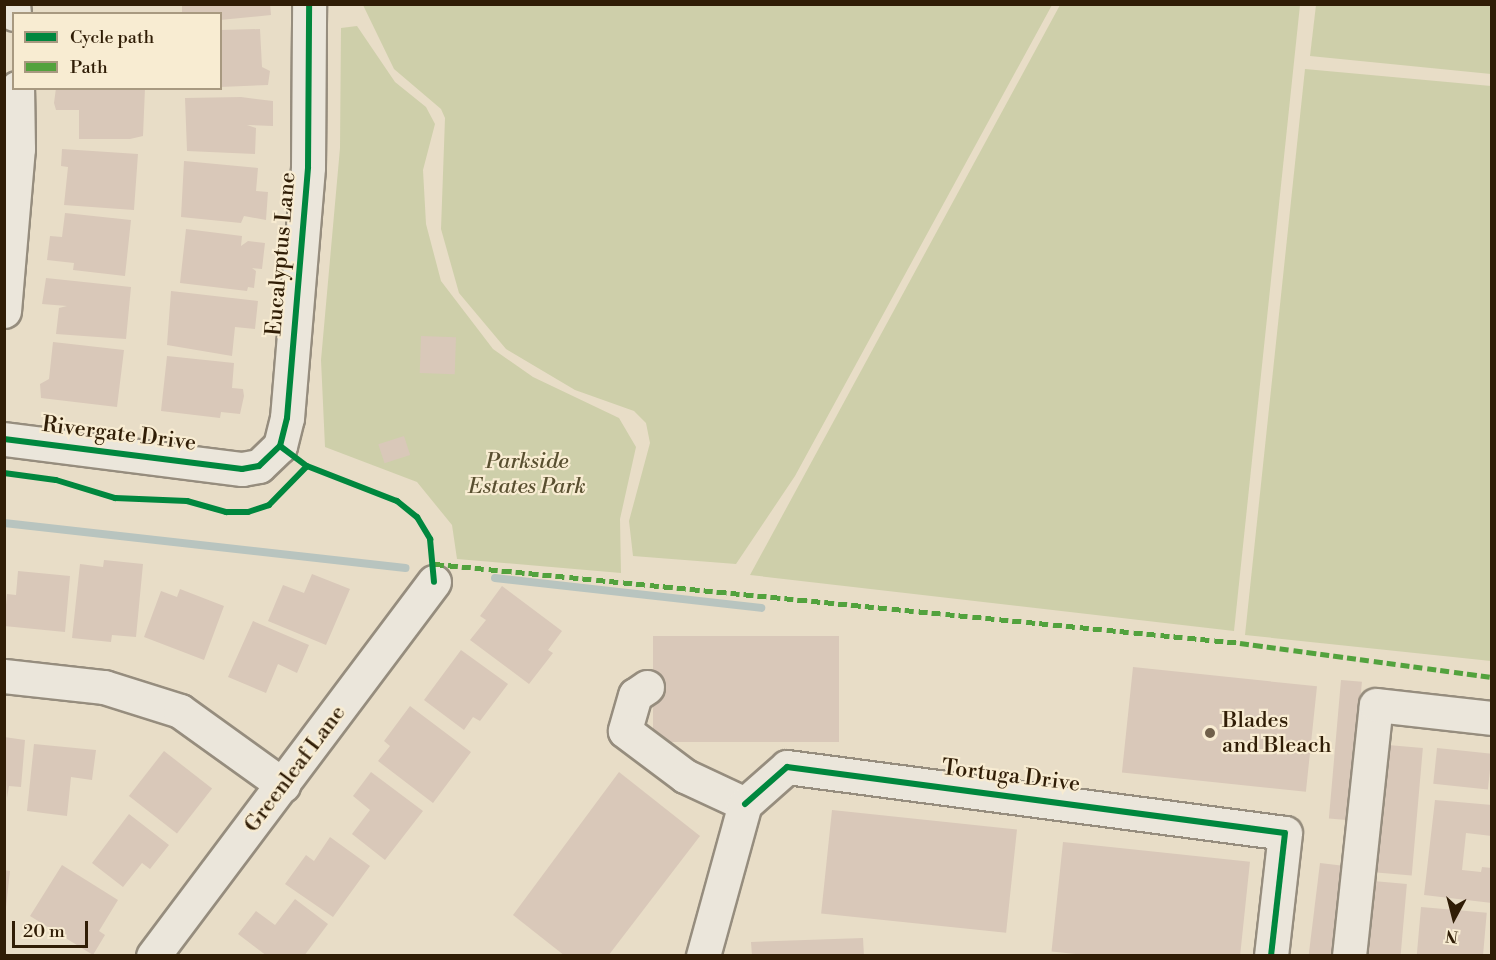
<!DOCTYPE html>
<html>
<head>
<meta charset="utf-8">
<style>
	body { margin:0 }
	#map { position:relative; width:1496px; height:960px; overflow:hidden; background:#e8ddc7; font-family:"Libre Bodoni",serif }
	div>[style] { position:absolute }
	.green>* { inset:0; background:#cecfaa }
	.stream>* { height:8px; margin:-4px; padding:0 4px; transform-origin:4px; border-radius:4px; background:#b8c4bf }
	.building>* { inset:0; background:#d9c8b9; transform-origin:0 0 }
	.roads { filter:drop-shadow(2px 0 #968d7e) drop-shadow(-2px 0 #968d7e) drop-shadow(0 2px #968d7e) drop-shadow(0 -2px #968d7e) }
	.minor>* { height:33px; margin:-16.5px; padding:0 16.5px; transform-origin:16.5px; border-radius:16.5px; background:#ebe6db }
	.quiet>* { height:4.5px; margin-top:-2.25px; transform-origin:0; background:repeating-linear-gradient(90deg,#52a23d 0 9px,transparent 0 13.5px) }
	.cycleway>* { height:6px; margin:-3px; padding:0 3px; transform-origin:3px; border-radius:3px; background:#00873e }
	.dots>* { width:16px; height:16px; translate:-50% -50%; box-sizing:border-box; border:3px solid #f8ecd2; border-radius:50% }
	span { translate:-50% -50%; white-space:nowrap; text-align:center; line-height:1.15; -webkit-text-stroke:4.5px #f8ecd2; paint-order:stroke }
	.street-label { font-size:22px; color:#301d06 }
	.park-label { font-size:22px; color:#594f30; font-style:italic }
	.poi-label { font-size:22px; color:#301d06 }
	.left { translate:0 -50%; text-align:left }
	.frame { position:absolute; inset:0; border:6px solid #301d06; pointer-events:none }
	.legend { position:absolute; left:12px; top:12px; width:210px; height:78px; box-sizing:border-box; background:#f8ecd2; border:2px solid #a89980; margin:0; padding:8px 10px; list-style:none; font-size:18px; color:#301d06 }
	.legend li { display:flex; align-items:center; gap:12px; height:30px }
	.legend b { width:30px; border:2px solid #a89980 }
	.north { position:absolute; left:1424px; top:888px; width:60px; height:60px; -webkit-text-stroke:4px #f8ecd2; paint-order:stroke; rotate:187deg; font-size:16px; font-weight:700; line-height:24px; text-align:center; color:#301d06 }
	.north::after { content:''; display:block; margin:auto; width:21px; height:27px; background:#301d06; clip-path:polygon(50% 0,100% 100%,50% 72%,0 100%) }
	.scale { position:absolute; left:12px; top:921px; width:76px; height:27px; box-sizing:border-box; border:3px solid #301d06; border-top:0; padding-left:8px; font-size:18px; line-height:21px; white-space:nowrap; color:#301d06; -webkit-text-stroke:4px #f8ecd2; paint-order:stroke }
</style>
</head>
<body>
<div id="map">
	<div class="green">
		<i style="clip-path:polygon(363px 5px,363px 4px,1052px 5px,795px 476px,736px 564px,633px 556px,629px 521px,650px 443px,646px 423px,634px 411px,575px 390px,506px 349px,459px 293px,441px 229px,445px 118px,441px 109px,394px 69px)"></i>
		<i style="clip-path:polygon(1060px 5px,1300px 5px,1234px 631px,750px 575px)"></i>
		<i style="clip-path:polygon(1316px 5px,1491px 5px,1491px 74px,1310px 56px)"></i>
		<i style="clip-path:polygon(357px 26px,395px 82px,426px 107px,435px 124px,423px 170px,426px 224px,441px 281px,493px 349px,533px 377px,619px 418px,636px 447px,620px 519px,621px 573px,457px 559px,452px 525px,417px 482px,325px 447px,321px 360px,340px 148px,341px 28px)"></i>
		<i style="clip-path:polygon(1305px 69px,1491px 86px,1491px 661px,1245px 635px)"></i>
	</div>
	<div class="stream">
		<i style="left:4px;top:523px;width:404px;rotate:6.4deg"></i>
		<i style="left:495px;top:578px;width:268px;rotate:6.4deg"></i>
	</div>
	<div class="building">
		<i style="clip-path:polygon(182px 4px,270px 4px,271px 15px,220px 20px,220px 14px,182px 14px)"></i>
		<i style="clip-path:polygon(260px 29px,262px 67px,270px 71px,268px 85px,220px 87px,220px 30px)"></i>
		<i style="clip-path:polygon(145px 88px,143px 136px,130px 139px,79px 139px,79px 110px,56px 110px,54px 103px,56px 88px)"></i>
		<i style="clip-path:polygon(241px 97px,273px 101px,273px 126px,247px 125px,256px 128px,255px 154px,187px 151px,185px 98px)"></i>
		<i style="clip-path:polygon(62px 149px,138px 154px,134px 210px,64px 205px,68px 167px,61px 166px)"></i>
		<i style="clip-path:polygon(184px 161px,258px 168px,256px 191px,268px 192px,266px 220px,244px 216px,241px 223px,181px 217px)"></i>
		<i style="clip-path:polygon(65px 213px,131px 220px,125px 276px,73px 270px,74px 263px,47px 260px,50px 236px,62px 237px)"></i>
		<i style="clip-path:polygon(186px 229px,242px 236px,241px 246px,248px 241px,265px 243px,262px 269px,252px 268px,256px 271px,254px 288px,248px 287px,247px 291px,180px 283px)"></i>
		<i style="clip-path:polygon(46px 278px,131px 287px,126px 339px,56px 334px,59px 308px,67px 306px,42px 304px)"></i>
		<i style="clip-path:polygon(171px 291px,258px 301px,255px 329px,235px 327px,232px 356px,167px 345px)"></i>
		<i style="left:421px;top:336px;width:35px;height:37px;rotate:2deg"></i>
		<i style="clip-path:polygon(53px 342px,124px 350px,117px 407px,41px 398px,40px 384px,49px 379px)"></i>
		<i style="clip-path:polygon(167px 356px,234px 363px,232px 388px,243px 389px,244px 396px,240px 414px,221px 412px,220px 418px,161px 411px)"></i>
		<i style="left:404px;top:436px;width:20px;height:27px;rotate:72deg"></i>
		<i style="clip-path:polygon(104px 560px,143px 564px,136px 637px,112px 635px,111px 642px,72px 638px,80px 564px,103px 567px)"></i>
		<i style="clip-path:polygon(18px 571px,70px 576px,65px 632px,4px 626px,7px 594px,16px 595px)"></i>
		<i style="clip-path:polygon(312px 574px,350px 589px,326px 645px,268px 621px,283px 585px,304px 593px)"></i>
		<i style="clip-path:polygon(502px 586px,562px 631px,548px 650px,553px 653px,529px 684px,470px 640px,486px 620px,480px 616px)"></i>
		<i style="clip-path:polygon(180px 589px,224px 606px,204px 660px,144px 637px,161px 591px,177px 597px)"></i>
		<i style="clip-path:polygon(253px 621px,309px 645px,297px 673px,278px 664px,266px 693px,228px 677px)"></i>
		<i style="left:653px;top:636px;width:186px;height:106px"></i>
		<i style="clip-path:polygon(461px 650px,508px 684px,480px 721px,473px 717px,464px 730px,424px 700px)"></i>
		<i style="left:1133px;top:667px;width:185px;height:106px;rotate:6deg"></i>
		<i style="left:1341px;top:680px;width:21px;height:139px;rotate:5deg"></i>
		<i style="clip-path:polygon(410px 706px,471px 752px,433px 803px,378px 761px,390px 746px,384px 741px)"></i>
		<i style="clip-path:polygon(4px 737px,25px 740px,21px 787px,9px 786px,7px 798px)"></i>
		<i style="clip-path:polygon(34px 744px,96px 750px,92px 780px,71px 777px,67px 816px,27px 811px)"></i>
		<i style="left:1388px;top:745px;width:35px;height:128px;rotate:5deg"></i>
		<i style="left:1437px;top:748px;width:55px;height:36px;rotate:6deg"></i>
		<i style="left:164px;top:751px;width:61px;height:57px;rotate:38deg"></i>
		<i style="clip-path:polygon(371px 772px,423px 811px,385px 860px,352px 834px,370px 810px,353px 796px)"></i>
		<i style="clip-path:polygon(619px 772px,700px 836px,608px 956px,565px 956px,513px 915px)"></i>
		<i style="clip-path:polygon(1435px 800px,1492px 805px,1492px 836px,1466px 833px,1462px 870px,1481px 872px,1482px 867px,1492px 868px,1492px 903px,1424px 895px)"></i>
		<i style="left:832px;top:810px;width:186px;height:104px;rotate:6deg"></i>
		<i style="clip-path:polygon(129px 814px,169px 845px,150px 869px,142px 863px,123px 887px,92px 863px)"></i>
		<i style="clip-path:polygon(330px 837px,370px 866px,333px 917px,285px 884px,306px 855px,314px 861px)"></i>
		<i style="left:1063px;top:842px;width:188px;height:110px;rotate:6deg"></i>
		<i style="left:1320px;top:863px;width:23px;height:94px;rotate:7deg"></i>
		<i style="clip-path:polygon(62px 865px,118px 900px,99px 931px,105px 935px,93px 955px,30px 916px)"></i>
		<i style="clip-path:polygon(4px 870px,10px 871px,6px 907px,4px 907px)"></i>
		<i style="left:1373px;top:881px;width:34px;height:75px;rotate:5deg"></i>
		<i style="clip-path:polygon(295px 899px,328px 924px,304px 956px,267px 956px,238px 934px,256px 911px,275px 925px)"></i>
		<i style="left:1421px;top:907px;width:66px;height:49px;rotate:5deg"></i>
		<i style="clip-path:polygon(863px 938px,864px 956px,752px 956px,751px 942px)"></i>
	</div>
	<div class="roads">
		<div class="minor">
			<i style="left:13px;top:4px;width:10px;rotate:84deg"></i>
			<i style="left:4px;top:311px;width:163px;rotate:-85.1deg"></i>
			<i style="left:18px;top:149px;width:61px;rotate:-90.9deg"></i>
			<i style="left:4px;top:439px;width:240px;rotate:7.2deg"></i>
			<i style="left:242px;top:469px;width:17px;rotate:-10deg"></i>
			<i style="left:259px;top:466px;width:29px;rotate:-44deg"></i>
			<i style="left:280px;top:446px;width:29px;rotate:-76deg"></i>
			<i style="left:287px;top:418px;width:252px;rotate:-85.2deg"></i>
			<i style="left:308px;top:167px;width:163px;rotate:-89.6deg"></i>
			<i style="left:4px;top:676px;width:101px;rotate:6.3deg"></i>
			<i style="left:104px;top:687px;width:80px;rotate:17.5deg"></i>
			<i style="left:180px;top:711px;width:127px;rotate:35.7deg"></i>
			<i style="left:647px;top:687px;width:14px;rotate:146deg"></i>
			<i style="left:635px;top:695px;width:37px;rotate:106deg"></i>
			<i style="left:625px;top:731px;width:75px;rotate:36.9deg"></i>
			<i style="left:685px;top:776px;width:66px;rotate:25deg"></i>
			<i style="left:745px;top:804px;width:56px;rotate:-41.4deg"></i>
			<i style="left:787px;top:767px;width:502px;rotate:7.55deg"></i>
			<i style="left:1285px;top:833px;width:124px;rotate:96.5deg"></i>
			<i style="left:153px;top:956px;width:468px;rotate:-53.1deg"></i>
			<i style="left:703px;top:956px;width:158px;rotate:-74.6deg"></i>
			<i style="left:1349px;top:956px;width:252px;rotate:-83.9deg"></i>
			<i style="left:1376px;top:705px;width:117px;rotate:6.4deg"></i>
		</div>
	</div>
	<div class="quiet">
		<i style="left:435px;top:564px;width:809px;rotate:5.6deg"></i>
		<i style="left:1240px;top:643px;width:254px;rotate:7.7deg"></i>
	</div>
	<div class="cycleway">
		<i style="left:4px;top:439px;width:240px;rotate:7.2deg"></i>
		<i style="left:242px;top:469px;width:17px;rotate:-10deg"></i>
		<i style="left:259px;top:466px;width:29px;rotate:-44deg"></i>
		<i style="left:280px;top:446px;width:29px;rotate:-76deg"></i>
		<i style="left:287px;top:418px;width:252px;rotate:-85.2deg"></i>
		<i style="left:308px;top:167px;width:163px;rotate:-89.6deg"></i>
		<i style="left:280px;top:446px;width:34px;rotate:37deg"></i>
		<i style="left:307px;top:466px;width:97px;rotate:21.3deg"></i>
		<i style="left:397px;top:501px;width:26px;rotate:39deg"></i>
		<i style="left:417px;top:517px;width:26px;rotate:59deg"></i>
		<i style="left:430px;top:539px;width:43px;rotate:84.7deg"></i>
		<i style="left:4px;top:473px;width:52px;rotate:7.7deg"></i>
		<i style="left:56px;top:480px;width:62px;rotate:17deg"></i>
		<i style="left:115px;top:498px;width:72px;rotate:2.4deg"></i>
		<i style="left:187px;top:501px;width:41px;rotate:15.8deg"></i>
		<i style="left:226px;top:512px;width:22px"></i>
		<i style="left:248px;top:512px;width:22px;rotate:-18deg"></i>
		<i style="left:269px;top:505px;width:54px;rotate:-45.7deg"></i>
		<i style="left:745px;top:804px;width:56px;rotate:-41.4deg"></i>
		<i style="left:787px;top:767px;width:502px;rotate:7.55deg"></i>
		<i style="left:1285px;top:833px;width:124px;rotate:96.5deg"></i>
	</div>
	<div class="dots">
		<i style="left:1210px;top:733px;background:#70604a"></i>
	</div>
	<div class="street-label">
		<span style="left:281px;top:254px;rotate:-85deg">Eucalyptus Lane</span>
		<span style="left:119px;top:434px;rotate:7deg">Rivergate Drive</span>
		<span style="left:295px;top:769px;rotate:-53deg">Greenleaf Lane</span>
		<span style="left:1011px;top:776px;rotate:7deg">Tortuga Drive</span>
	</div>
	<div class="park-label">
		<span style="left:527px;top:474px">Parkside<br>Estates Park</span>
	</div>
	<div class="poi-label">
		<span class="left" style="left:1222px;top:733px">Blades<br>and Bleach</span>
	</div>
	<div class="frame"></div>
	<ul class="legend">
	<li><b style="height:8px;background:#00873e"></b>Cycle path</li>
	<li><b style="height:8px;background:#52a23d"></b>Path</li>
	</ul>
	<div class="north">N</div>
	<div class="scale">20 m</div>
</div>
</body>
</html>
